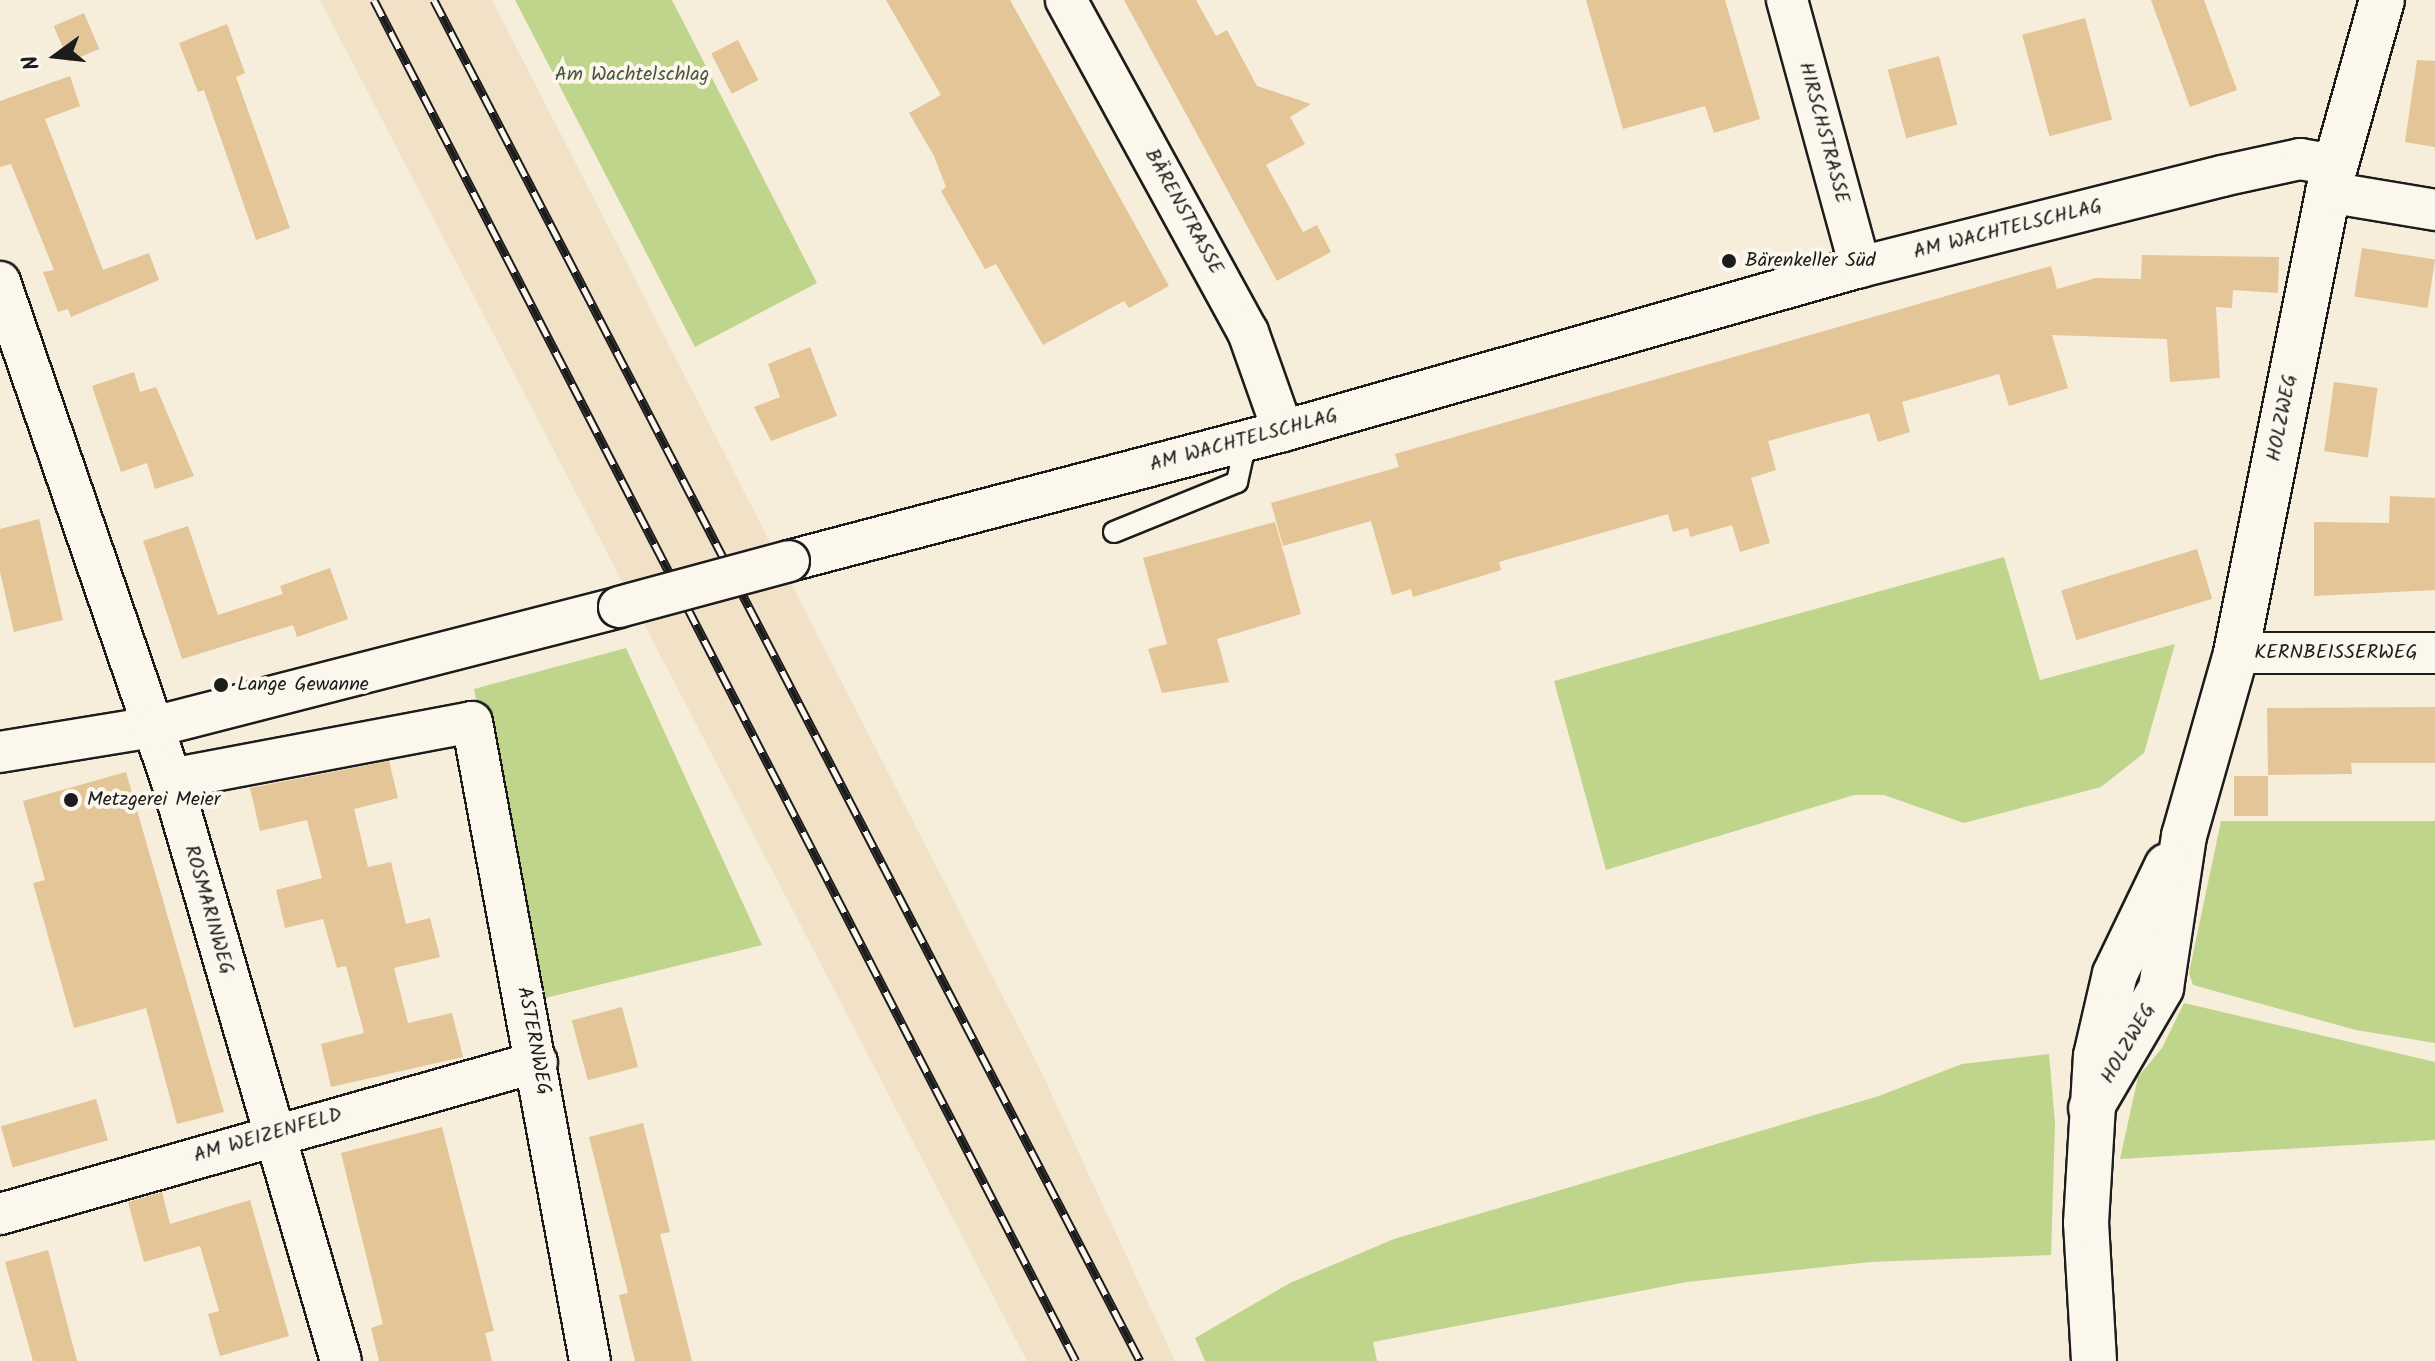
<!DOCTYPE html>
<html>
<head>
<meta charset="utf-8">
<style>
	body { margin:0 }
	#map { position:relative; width:2435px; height:1361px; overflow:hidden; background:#f6eddb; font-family:Kalam,sans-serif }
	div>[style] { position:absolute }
	.built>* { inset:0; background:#f0e1c7 }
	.green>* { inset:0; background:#bed58b }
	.building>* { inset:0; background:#e3c597; transform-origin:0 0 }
	.roads { filter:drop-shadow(2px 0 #1c1c1c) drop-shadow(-2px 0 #1c1c1c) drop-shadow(0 2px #1c1c1c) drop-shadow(0 -2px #1c1c1c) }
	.service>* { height:20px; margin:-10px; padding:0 10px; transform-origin:10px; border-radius:10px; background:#fbf7ec }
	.minor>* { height:40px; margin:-20px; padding:0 20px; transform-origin:20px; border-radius:20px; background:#fbf7ec }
	.tertiary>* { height:44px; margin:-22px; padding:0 22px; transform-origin:22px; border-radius:22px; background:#fbf7ec }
	.rail>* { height:9px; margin-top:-4.5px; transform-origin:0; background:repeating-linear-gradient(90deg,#fbf7ec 0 18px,#1c1c1c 0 36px); box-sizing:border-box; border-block:2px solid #1c1c1c }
	.bridges { filter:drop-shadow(2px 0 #1c1c1c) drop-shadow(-2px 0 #1c1c1c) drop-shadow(0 2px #1c1c1c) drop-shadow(0 -2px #1c1c1c) }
	.minor-bridge>* { height:40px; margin:-20px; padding:0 20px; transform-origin:20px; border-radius:20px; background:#fbf7ec }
	.dots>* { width:22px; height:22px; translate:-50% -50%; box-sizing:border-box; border:4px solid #fbf7ec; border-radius:50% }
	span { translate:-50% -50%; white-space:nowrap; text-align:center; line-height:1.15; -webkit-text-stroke:8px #fbf7ec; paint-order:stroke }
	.park-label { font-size:20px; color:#4d543d }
	.street-label { font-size:20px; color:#1c1c1c }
	.poi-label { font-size:20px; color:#1c1c1c }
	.left { translate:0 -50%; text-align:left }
	.north { position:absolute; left:16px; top:16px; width:80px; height:80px; -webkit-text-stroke:6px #fbf7ec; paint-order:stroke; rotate:255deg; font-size:22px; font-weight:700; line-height:32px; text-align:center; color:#1c1c1c }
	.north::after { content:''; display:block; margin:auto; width:28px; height:36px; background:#1c1c1c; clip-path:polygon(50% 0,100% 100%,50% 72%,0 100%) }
</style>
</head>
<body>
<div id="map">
	<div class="built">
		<i style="clip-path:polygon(320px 0,492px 0,1039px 1067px,1175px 1361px,1027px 1361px)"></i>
	</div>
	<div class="green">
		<i style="clip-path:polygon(515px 0,672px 0,817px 283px,695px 347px)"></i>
		<i style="clip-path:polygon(2004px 557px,2040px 680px,2175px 644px,2144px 753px,2101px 787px,1964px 823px,1884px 795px,1854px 795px,1606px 870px,1554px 681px)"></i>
		<i style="clip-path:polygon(626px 648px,762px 945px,537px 1000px,474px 689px)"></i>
		<i style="clip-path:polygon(2221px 821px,2435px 821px,2435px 1043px,2356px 1030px,2193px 985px,2189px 973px)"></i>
		<i style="clip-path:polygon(2184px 1003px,2435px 1062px,2435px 1140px,2120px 1159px,2138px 1077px,2162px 1048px)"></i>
		<i style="clip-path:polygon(2049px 1054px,2055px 1123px,2051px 1255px,1870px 1262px,1687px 1282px,1373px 1342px,1377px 1361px,1205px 1361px,1195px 1338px,1290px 1283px,1394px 1239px,1879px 1096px,1962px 1064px)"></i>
	</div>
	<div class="building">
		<i style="clip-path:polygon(886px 0,1010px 0,1169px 286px,1129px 308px,1124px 301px,1043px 345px,996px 264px,985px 269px,941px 191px,946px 187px,934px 156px,909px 113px,941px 95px)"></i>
		<i style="clip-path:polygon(1124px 0,1196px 0,1216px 36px,1227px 30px,1257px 86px,1311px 104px,1290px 117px,1305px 144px,1266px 165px,1303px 232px,1317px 225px,1331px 252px,1277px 281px)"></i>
		<i style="clip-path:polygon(1586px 0,1725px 0,1760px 119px,1714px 133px,1705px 106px,1623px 129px)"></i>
		<i style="clip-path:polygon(2151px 0,2204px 0,2237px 90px,2190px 107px)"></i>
		<i style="left:84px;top:13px;width:39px;height:33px;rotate:67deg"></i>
		<i style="left:2085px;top:18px;width:105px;height:65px;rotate:75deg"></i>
		<i style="clip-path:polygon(227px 24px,245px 73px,236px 77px,290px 228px,256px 240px,204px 90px,198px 92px,179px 43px)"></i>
		<i style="left:738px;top:40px;width:45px;height:30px;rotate:63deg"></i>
		<i style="left:1939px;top:56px;width:71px;height:53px;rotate:75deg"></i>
		<i style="clip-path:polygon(2417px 60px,2435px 61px,2435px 147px,2405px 142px)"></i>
		<i style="clip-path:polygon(70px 76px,80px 106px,45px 119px,103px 270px,149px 253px,159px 280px,71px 317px,68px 309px,58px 312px,43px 272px,54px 270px,11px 164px,0 167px,0 101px)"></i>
		<i style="left:2362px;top:248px;width:74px;height:49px;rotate:9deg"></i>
		<i style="clip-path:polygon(2142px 255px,2279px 257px,2278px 293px,2233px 290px,2232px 308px,2216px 307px,2220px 378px,2170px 382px,2167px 339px,2052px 335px,2068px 388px,2009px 406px,1999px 374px,1902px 402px,1910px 432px,1878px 442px,1869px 413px,1768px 441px,1776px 470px,1751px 478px,1770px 543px,1740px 552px,1732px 525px,1690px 537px,1688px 528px,1673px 532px,1668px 514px,1499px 562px,1501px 570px,1413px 597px,1411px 589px,1392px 595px,1371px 521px,1283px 546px,1271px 503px,1399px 467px,1395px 454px,2051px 266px,2057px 289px,2096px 278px,2141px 279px)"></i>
		<i style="clip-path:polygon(810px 347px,837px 416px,771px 441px,754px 407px,780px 397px,768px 364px)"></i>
		<i style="clip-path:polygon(134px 372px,140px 392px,156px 387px,194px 476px,155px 489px,147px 463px,121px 472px,92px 386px)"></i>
		<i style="left:2334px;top:382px;width:44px;height:70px;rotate:8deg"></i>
		<i style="clip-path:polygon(2390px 496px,2435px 498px,2435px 590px,2314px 596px,2314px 522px,2389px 523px)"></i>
		<i style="clip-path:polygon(39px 519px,63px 620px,14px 632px,0 572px,0 529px)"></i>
		<i style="clip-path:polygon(1275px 522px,1301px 614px,1217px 639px,1229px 682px,1162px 693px,1148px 649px,1167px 644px,1143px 558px)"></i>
		<i style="clip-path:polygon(188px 526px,218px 615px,283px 594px,280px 586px,330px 568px,348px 619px,297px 637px,293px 625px,182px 659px,143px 541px)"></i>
		<i style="left:2197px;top:549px;width:52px;height:142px;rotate:73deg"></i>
		<i style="clip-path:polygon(2435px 707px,2435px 763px,2351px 763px,2352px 774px,2268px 775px,2267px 708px)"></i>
		<i style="clip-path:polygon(389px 761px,398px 798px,354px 809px,368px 867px,391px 862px,406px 924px,430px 918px,440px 957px,394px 968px,408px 1023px,452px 1013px,463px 1057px,331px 1087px,321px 1044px,364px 1033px,346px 966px,337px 968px,323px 919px,285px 928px,276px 890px,322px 878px,307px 820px,260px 831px,250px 788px)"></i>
		<i style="clip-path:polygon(126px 772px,224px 1112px,177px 1124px,146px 1008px,74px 1028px,33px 883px,45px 880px,23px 801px)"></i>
		<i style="left:2234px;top:776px;width:34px;height:40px"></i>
		<i style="left:622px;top:1007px;width:62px;height:52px;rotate:75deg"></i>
		<i style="left:96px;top:1099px;width:43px;height:99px;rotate:74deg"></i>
		<i style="clip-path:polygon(643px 1123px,670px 1232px,660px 1234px,692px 1361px,635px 1361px,619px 1295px,628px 1293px,589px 1137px)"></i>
		<i style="clip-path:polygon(442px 1127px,494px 1331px,485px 1333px,492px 1361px,379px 1361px,371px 1328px,383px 1324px,341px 1153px)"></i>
		<i style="clip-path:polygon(162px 1192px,170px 1224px,250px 1200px,289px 1336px,220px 1356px,208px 1314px,219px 1311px,200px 1246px,144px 1262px,128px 1202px)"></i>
		<i style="clip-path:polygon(48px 1250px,77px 1361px,33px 1361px,5px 1262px)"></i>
	</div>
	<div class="roads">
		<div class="service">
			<i style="left:1114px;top:532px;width:133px;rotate:-22.1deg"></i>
			<i style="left:1237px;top:482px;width:42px;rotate:-77.6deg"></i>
		</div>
		<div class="minor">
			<i style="left:1066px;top:0;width:379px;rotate:61.3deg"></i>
			<i style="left:1248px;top:332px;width:105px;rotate:70.5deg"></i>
			<i style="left:1787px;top:0;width:277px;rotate:74.7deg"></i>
			<i style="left:2328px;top:192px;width:109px;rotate:9.5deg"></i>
			<i style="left:0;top:282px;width:526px;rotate:71.01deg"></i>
			<i style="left:171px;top:779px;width:606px;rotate:73.72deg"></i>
			<i style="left:789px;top:561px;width:511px;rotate:-14.74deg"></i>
			<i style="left:1283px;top:431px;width:600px;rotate:-15.87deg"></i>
			<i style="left:1860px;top:267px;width:373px;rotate:-14.1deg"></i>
			<i style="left:2222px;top:176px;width:80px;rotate:-12.3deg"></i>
			<i style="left:2300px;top:159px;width:36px;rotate:10deg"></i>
			<i style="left:2236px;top:653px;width:199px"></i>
			<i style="left:0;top:752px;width:155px;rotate:-9.3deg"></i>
			<i style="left:153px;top:727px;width:481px;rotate:-14.4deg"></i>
			<i style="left:171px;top:779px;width:306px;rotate:-10.7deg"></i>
			<i style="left:472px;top:722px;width:650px;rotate:79.54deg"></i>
			<i style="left:0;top:1214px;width:558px;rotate:-15.8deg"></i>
		</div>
		<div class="tertiary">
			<i style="left:2091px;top:1108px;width:139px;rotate:-59.7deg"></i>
			<i style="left:2161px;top:988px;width:154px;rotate:-81.4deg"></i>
			<i style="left:2184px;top:836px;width:190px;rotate:-74.1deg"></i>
			<i style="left:2236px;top:653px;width:470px;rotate:-78.7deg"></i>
			<i style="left:2328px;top:192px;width:199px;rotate:-74.3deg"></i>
			<i style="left:2094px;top:1361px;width:138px;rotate:-93.3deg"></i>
			<i style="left:2086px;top:1223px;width:167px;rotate:-86.6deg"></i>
			<i style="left:2096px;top:1056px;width:84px;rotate:-77deg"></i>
			<i style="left:2115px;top:974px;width:120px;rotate:-64.3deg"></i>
		</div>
	</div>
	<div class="rail">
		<i style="left:374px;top:0;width:1531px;rotate:62.72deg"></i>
		<i style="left:434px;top:0;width:1533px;rotate:62.58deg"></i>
	</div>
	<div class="bridges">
		<div class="minor-bridge">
			<i style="left:619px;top:607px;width:176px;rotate:-15.1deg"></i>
		</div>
	</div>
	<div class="dots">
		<i style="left:1729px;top:261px;background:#1c1c1c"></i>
		<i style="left:221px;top:685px;background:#1c1c1c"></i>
		<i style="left:71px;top:800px;background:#1c1c1c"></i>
	</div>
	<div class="park-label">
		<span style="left:632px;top:75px">Am Wachtelschlag</span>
	</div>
	<div class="street-label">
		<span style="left:1823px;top:133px;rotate:75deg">HIRSCHSTRASSE</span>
		<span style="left:1183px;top:212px;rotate:61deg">BÄRENSTRASSE</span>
		<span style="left:2008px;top:230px;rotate:-14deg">AM WACHTELSCHLAG</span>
		<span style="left:2283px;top:418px;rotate:-79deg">HOLZWEG</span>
		<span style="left:1244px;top:441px;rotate:-15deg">AM WACHTELSCHLAG</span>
		<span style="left:2336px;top:653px">KERNBEISSERWEG</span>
		<span style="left:208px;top:910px;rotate:74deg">ROSMARINWEG</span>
		<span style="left:533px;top:1041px;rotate:79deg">ASTERNWEG</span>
		<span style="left:2129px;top:1044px;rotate:-60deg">HOLZWEG</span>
		<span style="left:268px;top:1136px;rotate:-16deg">AM WEIZENFELD</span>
	</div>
	<div class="poi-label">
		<span class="left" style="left:1745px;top:261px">Bärenkeller Süd</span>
		<span class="left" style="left:237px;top:685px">Lange Gewanne</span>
		<span class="left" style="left:87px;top:800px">Metzgerei Meier</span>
	</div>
	<div class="north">N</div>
</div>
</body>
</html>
